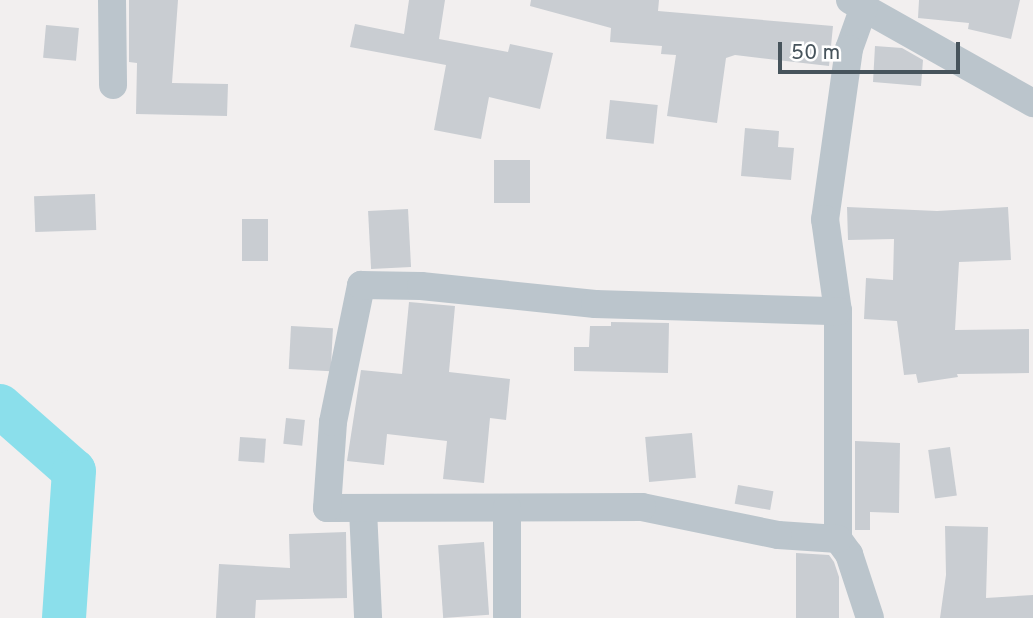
<!DOCTYPE html>
<html>
<head>
<meta charset="utf-8">
<style>
	body { margin:0 }
	#map { position:relative; width:1033px; height:618px; overflow:hidden; background:#f2efef; font-family:Overpass,sans-serif }
	div>[style] { position:absolute }
	.river>* { height:44px; margin:-22px; padding:0 22px; transform-origin:22px; border-radius:22px; background:#8bdfeb }
	.building>* { inset:0; background:#c9cdd2; transform-origin:0 0 }
	.street>* { height:28px; margin:-14px; padding:0 14px; transform-origin:14px; border-radius:14px; background:#bbc5cc }
	span { translate:-50% -50%; white-space:nowrap; text-align:center; line-height:1.15; -webkit-text-stroke:5px #fff; paint-order:stroke }
	.scale { position:absolute; left:778px; top:42px; width:182px; height:32px; box-sizing:border-box; border:4px solid #47545c; border-top:0; padding-left:9px; font-size:21px; line-height:24px; white-space:nowrap; color:#47545c; -webkit-text-stroke:5px #fff; paint-order:stroke }
</style>
</head>
<body>
<div id="map">
	<div class="river">
		<i style="left:0;top:406px;width:98px;rotate:41.3deg"></i>
		<i style="left:74px;top:471px;width:147px;rotate:93.9deg"></i>
	</div>
	<div class="building">
		<i style="clip-path:polygon(129px 0,178px 0,172px 83px,228px 84px,227px 116px,136px 114px,137px 63px,129px 62px)"></i>
		<i style="clip-path:polygon(409px 0,445px 0,439px 39px,508px 52px,510px 44px,553px 53px,540px 109px,489px 97px,481px 139px,434px 130px,446px 65px,350px 47px,355px 24px,404px 34px)"></i>
		<i style="clip-path:polygon(531px 0,659px 0,658px 11px,833px 26px,829px 66px,735px 55px,726px 58px,717px 123px,667px 116px,676px 55px,661px 54px,662px 46px,610px 42px,611px 28px,530px 6px)"></i>
		<i style="clip-path:polygon(919px 0,1020px 0,1011px 39px,968px 29px,969px 23px,918px 18px)"></i>
		<i style="left:46px;top:25px;width:33px;height:33px;rotate:5deg"></i>
		<i style="clip-path:polygon(875px 46px,902px 48px,923px 60px,921px 86px,873px 82px)"></i>
		<i style="left:610px;top:100px;width:48px;height:39px;rotate:6deg"></i>
		<i style="clip-path:polygon(745px 128px,779px 131px,778px 147px,794px 148px,791px 180px,741px 176px)"></i>
		<i style="left:494px;top:160px;width:36px;height:43px"></i>
		<i style="left:95px;top:194px;width:36px;height:61px;rotate:88deg"></i>
		<i style="clip-path:polygon(847px 207px,937px 211px,1008px 207px,1011px 260px,959px 262px,955px 330px,1029px 329px,1029px 373px,957px 374px,958px 377px,918px 383px,916px 374px,904px 375px,897px 321px,864px 319px,866px 278px,893px 280px,894px 239px,848px 240px)"></i>
		<i style="left:408px;top:209px;width:58px;height:40px;rotate:87deg"></i>
		<i style="left:242px;top:219px;width:26px;height:42px"></i>
		<i style="clip-path:polygon(409px 302px,455px 306px,449px 372px,510px 379px,506px 420px,490px 418px,484px 483px,443px 479px,447px 441px,387px 434px,384px 465px,347px 461px,361px 370px,402px 374px)"></i>
		<i style="clip-path:polygon(611px 322px,669px 323px,668px 373px,574px 371px,574px 347px,589px 347px,590px 326px,611px 326px)"></i>
		<i style="left:291px;top:326px;width:42px;height:43px;rotate:3deg"></i>
		<i style="left:286px;top:418px;width:19px;height:26px;rotate:6deg"></i>
		<i style="left:692px;top:433px;width:45px;height:47px;rotate:85deg"></i>
		<i style="left:240px;top:437px;width:26px;height:24px;rotate:4deg"></i>
		<i style="clip-path:polygon(855px 441px,900px 443px,899px 513px,870px 512px,870px 530px,855px 530px)"></i>
		<i style="left:950px;top:447px;width:49px;height:22px;rotate:82deg"></i>
		<i style="left:738px;top:485px;width:36px;height:19px;rotate:10deg"></i>
		<i style="clip-path:polygon(945px 526px,988px 527px,986px 598px,1033px 595px,1033px 618px,940px 618px,946px 575px)"></i>
		<i style="clip-path:polygon(346px 532px,347px 598px,256px 600px,255px 618px,216px 618px,219px 564px,290px 568px,289px 534px)"></i>
		<i style="left:484px;top:542px;width:73px;height:46px;rotate:86deg"></i>
		<i style="clip-path:polygon(796px 553px,829px 555px,834px 562px,839px 577px,839px 618px,796px 618px)"></i>
	</div>
	<div class="street">
		<i style="left:112px;top:0;width:85px;rotate:89.3deg"></i>
		<i style="left:850px;top:0;width:210px;rotate:29.4deg"></i>
		<i style="left:864px;top:7px;width:45px;rotate:109.7deg"></i>
		<i style="left:849px;top:49px;width:172px;rotate:98deg"></i>
		<i style="left:825px;top:219px;width:93px;rotate:82deg"></i>
		<i style="left:838px;top:311px;width:228px;rotate:90deg"></i>
		<i style="left:838px;top:539px;width:19px;rotate:54deg"></i>
		<i style="left:849px;top:554px;width:67px;rotate:71.8deg"></i>
		<i style="left:363px;top:510px;width:108px;rotate:87.3deg"></i>
		<i style="left:838px;top:539px;width:60px;rotate:-176.2deg"></i>
		<i style="left:778px;top:535px;width:139px;rotate:-168.4deg"></i>
		<i style="left:642px;top:507px;width:315px;rotate:179.8deg"></i>
		<i style="left:327px;top:508px;width:86px;rotate:-86deg"></i>
		<i style="left:333px;top:422px;width:140px;rotate:-78.4deg"></i>
		<i style="left:361px;top:285px;width:60px;rotate:1deg"></i>
		<i style="left:421px;top:286px;width:175px;rotate:5.9deg"></i>
		<i style="left:595px;top:304px;width:243px;rotate:1.7deg"></i>
		<i style="left:507px;top:616px;width:108px;rotate:-90deg"></i>
	</div>
	<div class="scale">50 m</div>
</div>
</body>
</html>
